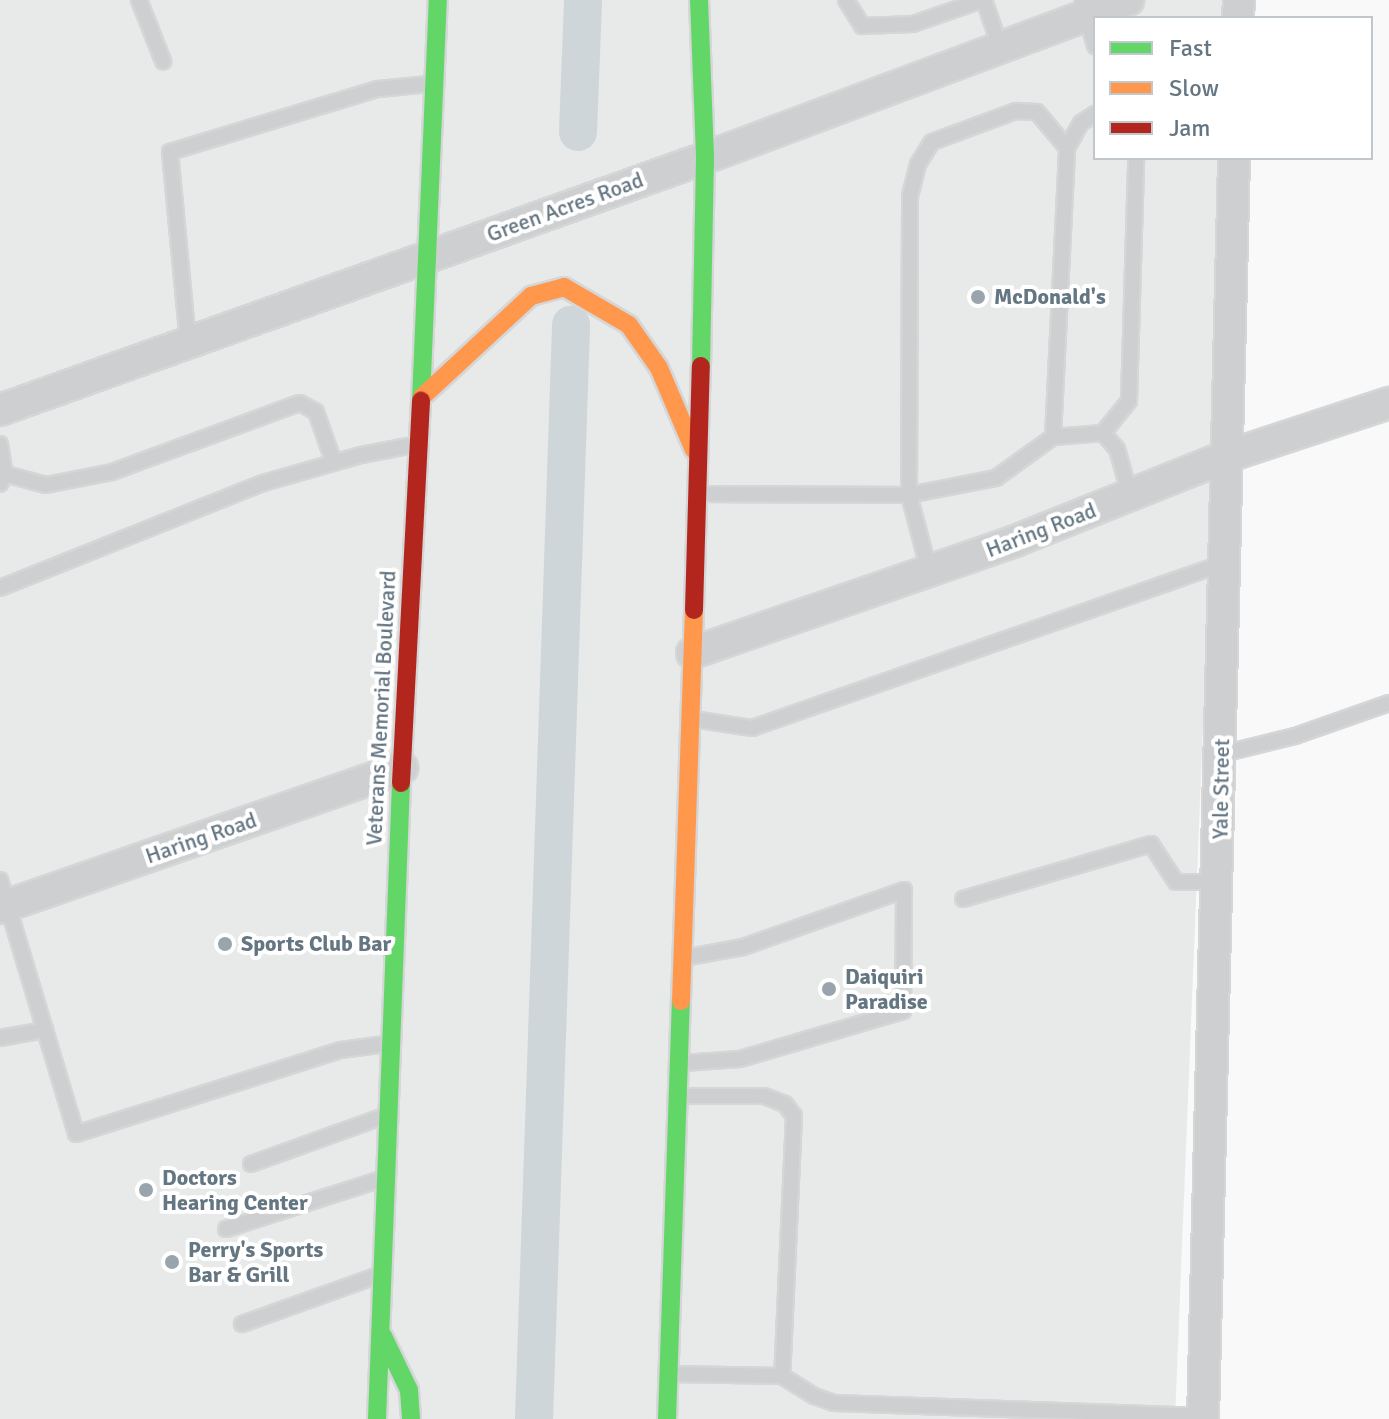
<!DOCTYPE html>
<html>
<head>
<meta charset="utf-8">
<style>
	body { margin:0 }
	#map { position:relative; width:1389px; height:1419px; overflow:hidden; background:#f9f9f9; font-family:Signika,sans-serif }
	div>[style] { position:absolute }
	.built>* { inset:0; background:#e8e9e9 }
	.canal>* { height:38px; margin:-19px; padding:0 19px; transform-origin:19px; border-radius:19px; background:#ced6d9 }
	.roads { filter:drop-shadow(2px 0 #d5d6d7) drop-shadow(-2px 0 #d5d6d7) drop-shadow(0 2px #d5d6d7) drop-shadow(0 -2px #d5d6d7) }
	.lane>* { height:14px; margin:-7px; padding:0 7px; transform-origin:7px; border-radius:7px; background:#cecfd0 }
	.street>* { height:30px; margin:-15px; padding:0 15px; transform-origin:15px; border-radius:15px; background:#cecfd0 }
	.fast>* { height:18px; margin:-9px; padding:0 9px; transform-origin:9px; border-radius:9px; background:#63d668 }
	.slow>* { height:18px; margin:-9px; padding:0 9px; transform-origin:9px; border-radius:9px; background:#ff974d }
	.jam>* { height:18px; margin:-9px; padding:0 9px; transform-origin:9px; border-radius:9px; background:#b3261e }
	.dots>* { width:22px; height:22px; translate:-50% -50%; box-sizing:border-box; border:4px solid #fff; border-radius:50% }
	span { translate:-50% -50%; white-space:nowrap; text-align:center; line-height:1.15; -webkit-text-stroke:8px #fff; paint-order:stroke }
	.street-label { font-size:22px; color:#657683 }
	.poi-label { font-size:22px; color:#657683; font-weight:700 }
	.left { translate:0 -50%; text-align:left }
	.legend { position:absolute; left:1093px; top:16px; width:280px; height:144px; box-sizing:border-box; background:#fff; border:2px solid #c1c8cd; margin:0; padding:10px 14px; list-style:none; font-size:24px; color:#657683 }
	.legend li { display:flex; align-items:center; gap:16px; height:40px }
	.legend b { width:40px; border:2px solid #c1c8cd }
</style>
</head>
<body>
<div id="map">
	<div class="built">
		<i style="clip-path:polygon(0 0,1232px 0,1232px 18px,1095px 18px,1095px 158px,1226px 158px,1175px 1419px,0 1419px)"></i>
	</div>
	<div class="canal">
		<i style="left:578px;top:132px;width:132px;rotate:-87.8deg"></i>
		<i style="left:534px;top:1419px;width:1095px;rotate:-88.06deg"></i>
	</div>
	<div class="roads">
		<div class="lane">
			<i style="left:139px;top:0;width:66px;rotate:68.5deg"></i>
			<i style="left:846px;top:0;width:31px;rotate:58deg"></i>
			<i style="left:862px;top:26px;width:51px;rotate:-2.2deg"></i>
			<i style="left:913px;top:24px;width:73px;rotate:-19.2deg"></i>
			<i style="left:984px;top:0;width:52px;rotate:70.9deg"></i>
			<i style="left:1082px;top:0;width:48px;rotate:74.2deg"></i>
			<i style="left:188px;top:342px;width:191px;rotate:-95.4deg"></i>
			<i style="left:170px;top:152px;width:217px;rotate:-16.9deg"></i>
			<i style="left:378px;top:89px;width:52px;rotate:-5.5deg"></i>
			<i style="left:1103px;top:433px;width:41px;rotate:-50.9deg"></i>
			<i style="left:1129px;top:401px;width:243px;rotate:-88.3deg"></i>
			<i style="left:1053px;top:437px;width:289px;rotate:-87.2deg"></i>
			<i style="left:1067px;top:148px;width:29px;rotate:-61deg"></i>
			<i style="left:1081px;top:123px;width:17px;rotate:-33deg"></i>
			<i style="left:0;top:444px;width:30px;rotate:81deg"></i>
			<i style="left:5px;top:474px;width:11px;rotate:117deg"></i>
			<i style="left:5px;top:474px;width:42px;rotate:15deg"></i>
			<i style="left:46px;top:485px;width:67px;rotate:-11.1deg"></i>
			<i style="left:112px;top:472px;width:200px;rotate:-20.2deg"></i>
			<i style="left:300px;top:403px;width:18px;rotate:29deg"></i>
			<i style="left:316px;top:412px;width:54px;rotate:70.6deg"></i>
			<i style="left:702px;top:494px;width:207px;rotate:0.3deg"></i>
			<i style="left:909px;top:495px;width:299px;rotate:-89.8deg"></i>
			<i style="left:910px;top:196px;width:33px;rotate:-76deg"></i>
			<i style="left:918px;top:164px;width:26px;rotate:-58deg"></i>
			<i style="left:932px;top:142px;width:90px;rotate:-20.3deg"></i>
			<i style="left:1016px;top:111px;width:21px;rotate:3deg"></i>
			<i style="left:1037px;top:112px;width:47px;rotate:50.2deg"></i>
			<i style="left:929px;top:571px;width:79px;rotate:-104.7deg"></i>
			<i style="left:909px;top:495px;width:89px;rotate:-11.1deg"></i>
			<i style="left:996px;top:478px;width:70px;rotate:-35.7deg"></i>
			<i style="left:1053px;top:437px;width:50px;rotate:-4.6deg"></i>
			<i style="left:1103px;top:433px;width:21px;rotate:49deg"></i>
			<i style="left:1117px;top:449px;width:48px;rotate:74.2deg"></i>
			<i style="left:0;top:588px;width:283px;rotate:-21.8deg"></i>
			<i style="left:263px;top:483px;width:102px;rotate:-15.9deg"></i>
			<i style="left:361px;top:455px;width:54px;rotate:-10.7deg"></i>
			<i style="left:693px;top:719px;width:60px;rotate:8.7deg"></i>
			<i style="left:752px;top:728px;width:500px;rotate:-19.27deg"></i>
			<i style="left:1222px;top:754px;width:75px;rotate:-13.9deg"></i>
			<i style="left:1295px;top:736px;width:100px;rotate:-19.3deg"></i>
			<i style="left:0;top:880px;width:265px;rotate:73.3deg"></i>
			<i style="left:76px;top:1134px;width:278px;rotate:-17.6deg"></i>
			<i style="left:341px;top:1050px;width:45px;rotate:-7.6deg"></i>
			<i style="left:963px;top:899px;width:196px;rotate:-16.3deg"></i>
			<i style="left:1151px;top:844px;width:45px;rotate:56.7deg"></i>
			<i style="left:1176px;top:882px;width:42px"></i>
			<i style="left:0;top:1038px;width:46px;rotate:-10.1deg"></i>
			<i style="left:683px;top:1063px;width:57px;rotate:-4deg"></i>
			<i style="left:740px;top:1059px;width:170px;rotate:-16.4deg"></i>
			<i style="left:903px;top:1011px;width:121px;rotate:-89.5deg"></i>
			<i style="left:904px;top:890px;width:171px;rotate:160.5deg"></i>
			<i style="left:743px;top:947px;width:56px;rotate:169.7deg"></i>
			<i style="left:682px;top:1096px;width:82px"></i>
			<i style="left:764px;top:1096px;width:22px;rotate:21deg"></i>
			<i style="left:785px;top:1104px;width:15px;rotate:53deg"></i>
			<i style="left:794px;top:1116px;width:260px;rotate:92.6deg"></i>
			<i style="left:251px;top:1164px;width:141px;rotate:-19.8deg"></i>
			<i style="left:226px;top:1229px;width:164px;rotate:-17.8deg"></i>
			<i style="left:242px;top:1324px;width:142px;rotate:-19.7deg"></i>
			<i style="left:673px;top:1374px;width:109px;rotate:1.1deg"></i>
			<i style="left:782px;top:1376px;width:38px;rotate:32deg"></i>
			<i style="left:814px;top:1396px;width:21px;rotate:19deg"></i>
			<i style="left:834px;top:1403px;width:370px;rotate:2deg"></i>
		</div>
		<div class="street">
			<i style="left:1238px;top:18px;width:18px;rotate:-87deg"></i>
			<i style="left:0;top:410px;width:749px;rotate:-19.67deg"></i>
			<i style="left:705px;top:158px;width:452px;rotate:-20.5deg"></i>
			<i style="left:692px;top:653px;width:342px;rotate:-19.1deg"></i>
			<i style="left:1015px;top:541px;width:226px;rotate:-21.8deg"></i>
			<i style="left:1225px;top:457px;width:173px;rotate:-18.2deg"></i>
			<i style="left:0;top:908px;width:426px;rotate:-19.2deg"></i>
			<i style="left:1203px;top:1419px;width:1261px;rotate:-88.59deg"></i>
		</div>
		<div class="fast">
			<i style="left:699px;top:0;width:158px;rotate:87.8deg"></i>
			<i style="left:705px;top:158px;width:208px;rotate:91.1deg"></i>
			<i style="left:421px;top:401px;width:401px;rotate:-87.6deg"></i>
			<i style="left:383px;top:1336px;width:60px;rotate:64.3deg"></i>
			<i style="left:409px;top:1390px;width:29px;rotate:86deg"></i>
			<i style="left:377px;top:1419px;width:636px;rotate:-87.84deg"></i>
			<i style="left:667px;top:1419px;width:418px;rotate:-88.1deg"></i>
		</div>
		<div class="slow">
			<i style="left:422px;top:397px;width:149px;rotate:-42.8deg"></i>
			<i style="left:531px;top:296px;width:34px;rotate:-15deg"></i>
			<i style="left:564px;top:287px;width:75px;rotate:30.3deg"></i>
			<i style="left:629px;top:325px;width:52px;rotate:55.1deg"></i>
			<i style="left:659px;top:368px;width:89px;rotate:66.9deg"></i>
			<i style="left:681px;top:1001px;width:391px;rotate:-88.1deg"></i>
		</div>
		<div class="jam">
			<i style="left:694px;top:610px;width:244px;rotate:-88.4deg"></i>
			<i style="left:401px;top:783px;width:383px;rotate:-87deg"></i>
		</div>
	</div>
	<div class="dots">
		<i style="left:978px;top:297px;background:#99a4ac"></i>
		<i style="left:225px;top:944px;background:#99a4ac"></i>
		<i style="left:829px;top:989px;background:#99a4ac"></i>
		<i style="left:146px;top:1190px;background:#99a4ac"></i>
		<i style="left:172px;top:1262px;background:#99a4ac"></i>
	</div>
	<div class="street-label">
		<span style="left:565px;top:207px;rotate:-20deg">Green Acres Road</span>
		<span style="left:1041px;top:530px;rotate:-21deg">Haring Road</span>
		<span style="left:381px;top:708px;rotate:-87deg">Veterans Memorial Boulevard</span>
		<span style="left:1221px;top:789px;rotate:-89deg">Yale Street</span>
		<span style="left:201px;top:838px;rotate:-19deg">Haring Road</span>
	</div>
	<div class="poi-label">
		<span class="left" style="left:994px;top:297px">McDonald's</span>
		<span class="left" style="left:241px;top:944px">Sports Club Bar</span>
		<span class="left" style="left:845px;top:989px">Daiquiri<br>Paradise</span>
		<span class="left" style="left:162px;top:1190px">Doctors<br>Hearing Center</span>
		<span class="left" style="left:188px;top:1262px">Perry's Sports<br>Bar &amp; Grill</span>
	</div>
	<ul class="legend">
	<li><b style="height:10px;background:#63d668"></b>Fast</li>
	<li><b style="height:10px;background:#ff974d"></b>Slow</li>
	<li><b style="height:10px;background:#b3261e"></b>Jam</li>
	</ul>
</div>
</body>
</html>
